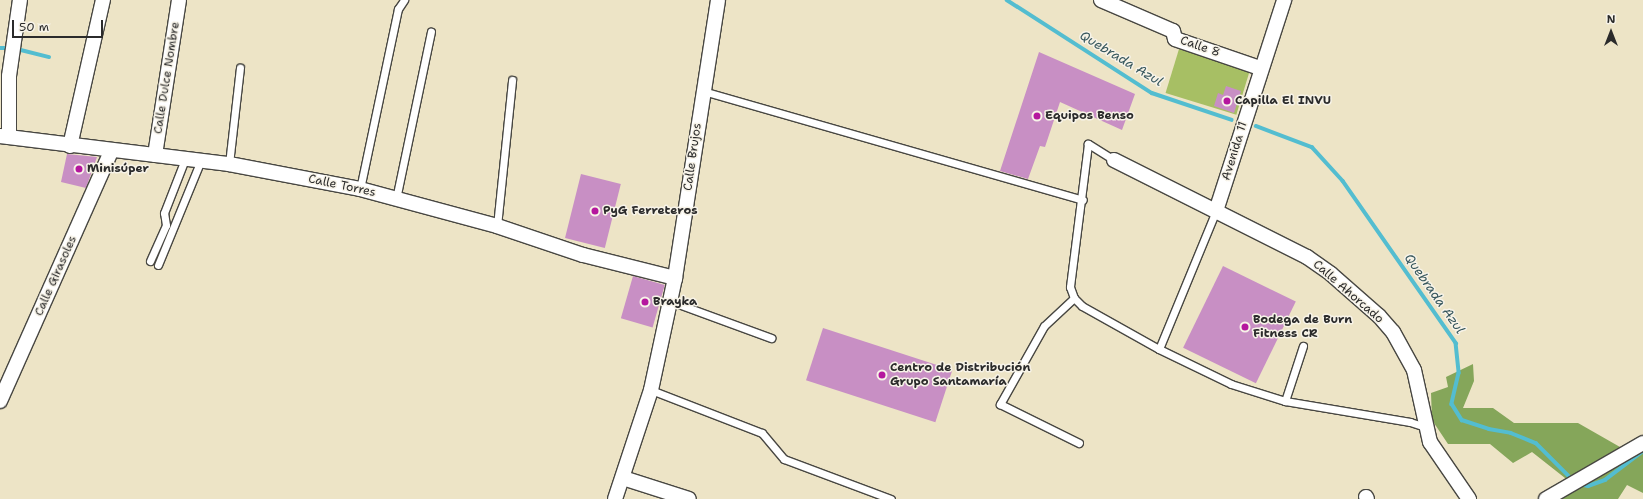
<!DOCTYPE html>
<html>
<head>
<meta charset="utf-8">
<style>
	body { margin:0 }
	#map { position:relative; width:1643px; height:499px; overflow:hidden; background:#ede4c6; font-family:"Shantell Sans",sans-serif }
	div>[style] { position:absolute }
	.green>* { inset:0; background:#a7bf64; transform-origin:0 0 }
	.forest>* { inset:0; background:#85a65a }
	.stream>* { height:3.5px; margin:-1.75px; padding:0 1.75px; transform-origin:1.75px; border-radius:1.75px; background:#53bdd0 }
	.building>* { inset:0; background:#c88fc4; transform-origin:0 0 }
	.roads { filter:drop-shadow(1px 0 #484742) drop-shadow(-1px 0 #484742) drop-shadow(0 1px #484742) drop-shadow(0 -1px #484742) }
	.lane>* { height:7px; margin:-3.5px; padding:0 3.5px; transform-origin:3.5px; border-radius:3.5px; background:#fff }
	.street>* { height:14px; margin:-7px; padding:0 7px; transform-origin:7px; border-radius:7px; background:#fff }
	.dots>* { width:11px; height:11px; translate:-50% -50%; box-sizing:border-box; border:2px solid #f7f3e8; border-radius:50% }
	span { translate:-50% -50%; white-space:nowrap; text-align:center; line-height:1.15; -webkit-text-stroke:3px #f7f3e8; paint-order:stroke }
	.street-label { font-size:12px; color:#2b2b2b }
	.poi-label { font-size:12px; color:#2b2b2b; font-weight:700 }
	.left { translate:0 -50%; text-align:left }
	.water-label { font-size:13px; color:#37575d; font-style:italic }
	.north { position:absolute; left:1591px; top:12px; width:40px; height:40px; -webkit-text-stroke:3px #f7f3e8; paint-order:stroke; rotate:0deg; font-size:11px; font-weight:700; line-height:16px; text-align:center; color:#2b2b2b }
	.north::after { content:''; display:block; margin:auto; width:14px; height:18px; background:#2b2b2b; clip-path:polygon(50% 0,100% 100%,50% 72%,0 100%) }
	.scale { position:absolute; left:12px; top:20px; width:91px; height:18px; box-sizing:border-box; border:2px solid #2b2b2b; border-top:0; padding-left:5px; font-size:12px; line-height:14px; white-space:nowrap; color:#2b2b2b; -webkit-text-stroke:3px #f7f3e8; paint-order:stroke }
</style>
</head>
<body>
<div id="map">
	<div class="green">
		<i style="left:1179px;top:49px;width:74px;height:46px;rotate:17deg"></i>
	</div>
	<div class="forest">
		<i style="clip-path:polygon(1473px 364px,1474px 381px,1463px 408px,1493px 408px,1514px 423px,1578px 423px,1620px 447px,1625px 458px,1643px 449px,1643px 493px,1627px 485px,1618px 499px,1559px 499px,1565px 478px,1532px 452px,1513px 463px,1490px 444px,1448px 444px,1432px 420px,1431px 393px,1448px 387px,1446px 377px)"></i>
	</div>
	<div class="stream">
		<i style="left:1007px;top:0;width:172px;rotate:32.7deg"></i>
		<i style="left:1152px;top:93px;width:84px;rotate:18.6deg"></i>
		<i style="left:0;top:48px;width:9px"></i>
		<i style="left:17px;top:49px;width:33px;rotate:14deg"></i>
		<i style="left:1256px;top:126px;width:60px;rotate:20.6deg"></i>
		<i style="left:1312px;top:147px;width:46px;rotate:47.6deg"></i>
		<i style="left:1343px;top:181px;width:198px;rotate:55.1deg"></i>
		<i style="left:1456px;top:343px;width:30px;rotate:84deg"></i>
		<i style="left:1459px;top:373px;width:32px;rotate:103deg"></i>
		<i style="left:1452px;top:404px;width:19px;rotate:58deg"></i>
		<i style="left:1462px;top:420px;width:28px;rotate:18deg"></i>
		<i style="left:1489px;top:429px;width:22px;rotate:10deg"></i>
		<i style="left:1511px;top:433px;width:27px;rotate:22deg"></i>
		<i style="left:1536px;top:443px;width:52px;rotate:45deg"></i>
		<i style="left:1580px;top:484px;width:8px;rotate:14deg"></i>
		<i style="left:1588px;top:486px;width:18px;rotate:-19deg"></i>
		<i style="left:1605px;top:480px;width:48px;rotate:-37.3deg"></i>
	</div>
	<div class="building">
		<i style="clip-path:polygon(1039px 52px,1135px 94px,1122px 130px,1060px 102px,1045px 147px,1040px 146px,1028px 179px,1000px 171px)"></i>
		<i style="clip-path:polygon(1226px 86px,1241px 91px,1234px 113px,1214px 106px,1218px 93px,1223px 95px)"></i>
		<i style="clip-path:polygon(67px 154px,97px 157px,86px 188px,61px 182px)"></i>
		<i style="left:581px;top:174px;width:41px;height:66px;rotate:14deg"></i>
		<i style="left:1223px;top:266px;width:81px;height:91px;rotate:26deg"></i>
		<i style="left:633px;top:276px;width:33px;height:44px;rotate:16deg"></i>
		<i style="left:823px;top:328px;width:136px;height:55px;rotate:18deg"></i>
	</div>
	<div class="roads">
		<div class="lane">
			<i style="left:703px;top:91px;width:395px;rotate:16deg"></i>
			<i style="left:1114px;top:160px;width:31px;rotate:-148deg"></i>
			<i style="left:1088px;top:144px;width:144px;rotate:97.2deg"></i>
			<i style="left:1070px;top:287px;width:12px;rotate:70deg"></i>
			<i style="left:1074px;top:298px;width:11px;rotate:45deg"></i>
			<i style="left:1082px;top:306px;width:88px;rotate:29.2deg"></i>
			<i style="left:1159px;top:349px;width:80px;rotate:25.9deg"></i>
			<i style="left:1231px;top:384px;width:57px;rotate:17.5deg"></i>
			<i style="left:1285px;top:401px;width:127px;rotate:9.5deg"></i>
			<i style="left:1410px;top:422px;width:16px;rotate:18deg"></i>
			<i style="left:229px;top:164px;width:97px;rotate:-83.5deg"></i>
			<i style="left:360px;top:189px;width:184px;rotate:-78.1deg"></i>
			<i style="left:398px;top:9px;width:11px;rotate:-56deg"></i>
			<i style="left:396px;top:199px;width:171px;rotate:-78.2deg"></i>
			<i style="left:497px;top:226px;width:147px;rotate:-84.1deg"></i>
			<i style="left:150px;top:261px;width:39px;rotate:-66deg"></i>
			<i style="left:166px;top:225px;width:12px;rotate:-99deg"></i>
			<i style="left:164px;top:213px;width:58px;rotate:-68.7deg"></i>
			<i style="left:158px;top:265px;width:113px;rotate:-67.7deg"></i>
			<i style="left:1074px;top:298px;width:41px;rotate:137deg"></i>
			<i style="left:1044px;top:326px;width:90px;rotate:119.4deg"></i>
			<i style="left:1000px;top:404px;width:88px;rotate:26.3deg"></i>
			<i style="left:670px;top:301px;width:108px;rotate:20.1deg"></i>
			<i style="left:1159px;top:349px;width:149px;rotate:-67.6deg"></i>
			<i style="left:651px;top:390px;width:119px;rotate:21.2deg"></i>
			<i style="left:762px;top:433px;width:34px;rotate:50deg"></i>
			<i style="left:784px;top:459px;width:114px;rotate:20.5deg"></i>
			<i style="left:1285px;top:401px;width:58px;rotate:-71.9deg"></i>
		</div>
		<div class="street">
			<i style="left:1101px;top:0;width:78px;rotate:23.3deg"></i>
			<i style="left:1173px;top:31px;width:8px;rotate:76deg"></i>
			<i style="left:1175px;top:39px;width:90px;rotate:18.8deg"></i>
			<i style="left:0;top:136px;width:231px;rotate:7deg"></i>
			<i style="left:229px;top:164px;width:133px;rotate:10.8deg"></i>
			<i style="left:360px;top:189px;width:142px;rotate:15.1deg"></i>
			<i style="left:497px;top:226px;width:91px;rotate:18.6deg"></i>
			<i style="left:583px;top:255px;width:95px;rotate:14deg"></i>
			<i style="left:9px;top:137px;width:61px;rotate:-90deg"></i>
			<i style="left:9px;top:76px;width:77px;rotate:-81.8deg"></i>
			<i style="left:70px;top:146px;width:150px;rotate:-77.3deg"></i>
			<i style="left:155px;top:155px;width:157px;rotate:-81.2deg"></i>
			<i style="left:1114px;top:160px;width:216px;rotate:26.7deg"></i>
			<i style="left:1307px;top:257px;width:29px;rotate:35deg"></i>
			<i style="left:1331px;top:274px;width:64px;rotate:41.2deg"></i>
			<i style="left:1379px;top:316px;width:21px;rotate:49deg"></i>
			<i style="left:1393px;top:332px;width:43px;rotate:61.1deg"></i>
			<i style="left:1414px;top:370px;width:74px;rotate:77.5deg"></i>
			<i style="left:1430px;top:442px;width:69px;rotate:55.6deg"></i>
			<i style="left:1216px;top:211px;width:222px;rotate:-72.1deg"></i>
			<i style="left:0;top:401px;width:273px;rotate:-66deg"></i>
			<i style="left:623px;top:478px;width:69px;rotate:17.7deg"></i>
			<i style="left:1366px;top:497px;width:2px;rotate:63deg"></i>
			<i style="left:615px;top:499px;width:115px;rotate:-71.7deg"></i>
			<i style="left:651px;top:390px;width:115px;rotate:-77.9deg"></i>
			<i style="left:675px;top:278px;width:281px;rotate:-81.2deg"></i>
			<i style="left:1546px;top:499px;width:112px;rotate:-30deg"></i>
		</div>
	</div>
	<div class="dots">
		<i style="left:1227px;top:101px;background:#b5179e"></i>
		<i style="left:1037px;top:116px;background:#b5179e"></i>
		<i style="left:79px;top:169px;background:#b5179e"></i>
		<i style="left:595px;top:211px;background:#b5179e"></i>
		<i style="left:645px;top:302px;background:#b5179e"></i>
		<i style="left:1245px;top:327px;background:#b5179e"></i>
		<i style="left:882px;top:375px;background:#b5179e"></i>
	</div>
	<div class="street-label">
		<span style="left:1200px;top:47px;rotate:19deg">Calle 8</span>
		<span style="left:167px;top:78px;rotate:-81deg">Calle Dulce Nombre</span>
		<span style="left:1235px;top:151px;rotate:-73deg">Avenida 11</span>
		<span style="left:693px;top:157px;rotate:-82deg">Calle Brujos</span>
		<span style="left:342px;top:186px;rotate:12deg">Calle Torres</span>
		<span style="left:56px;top:276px;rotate:-66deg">Calle Girasoles</span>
		<span style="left:1348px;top:292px;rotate:41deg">Calle Ahorcado</span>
	</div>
	<div class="poi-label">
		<span class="left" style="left:1235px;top:101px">Capilla El INVU</span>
		<span class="left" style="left:1045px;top:116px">Equipos Benso</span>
		<span class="left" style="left:87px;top:169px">Minisúper</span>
		<span class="left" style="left:603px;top:211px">PyG Ferreteros</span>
		<span class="left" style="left:653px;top:302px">Brayka</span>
		<span class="left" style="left:1253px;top:327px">Bodega de Burn<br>Fitness CR</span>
		<span class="left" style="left:890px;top:375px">Centro de Distribución<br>Grupo Santamaría</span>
	</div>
	<div class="water-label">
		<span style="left:1121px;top:59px;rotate:31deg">Quebrada Azul</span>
		<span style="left:1434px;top:294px;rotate:55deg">Quebrada Azul</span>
	</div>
	<div class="north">N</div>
	<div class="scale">50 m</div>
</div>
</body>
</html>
